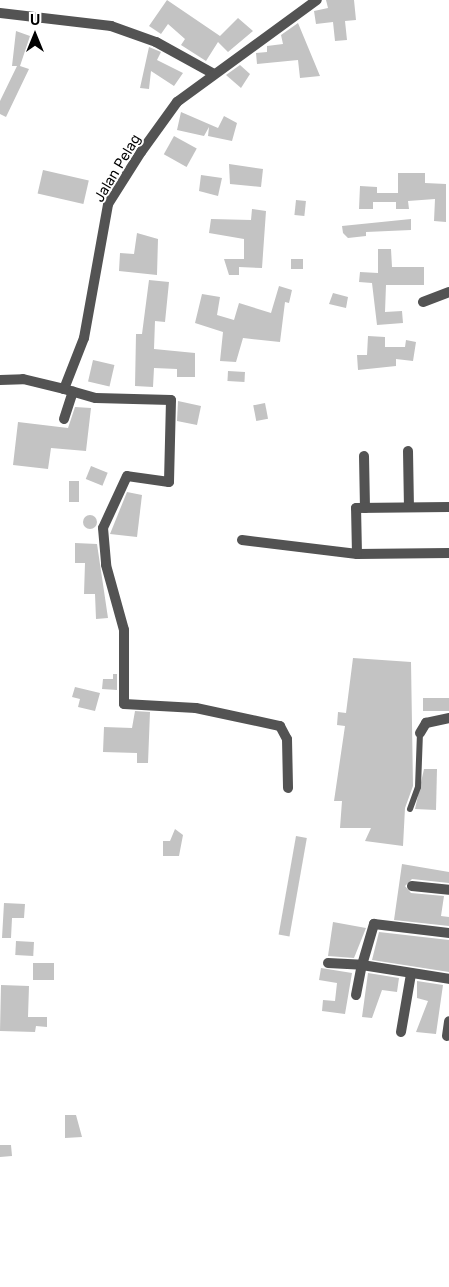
<!DOCTYPE html>
<html>
<head>
<meta charset="utf-8">
<style>
	body { margin:0 }
	#map { position:relative; width:449px; height:1287px; overflow:hidden; background:#fff; font-family:Inter,sans-serif }
	div>[style] { position:absolute }
	.building>* { inset:0; background:#c3c3c3; transform-origin:0 0 }
	.round { border-radius:50% }
	.service>* { height:6px; margin:-3px; padding:0 3px; transform-origin:3px; border-radius:3px; background:#535353 }
	.minor>* { height:10px; margin:-5px; padding:0 5px; transform-origin:5px; border-radius:5px; background:#535353 }
	span { translate:-50% -50%; white-space:nowrap; text-align:center; line-height:1.15; -webkit-text-stroke:4px #fff; paint-order:stroke }
	.street-label { font-size:14px; color:#000 }
	.north { position:absolute; left:10px; top:10px; width:50px; height:50px; -webkit-text-stroke:4px #fff; paint-order:stroke; rotate:0deg; font-size:14px; font-weight:700; line-height:20px; text-align:center; color:#000 }
	.north::after { content:''; display:block; margin:auto; width:18px; height:22px; background:#000; clip-path:polygon(50% 0,100% 100%,50% 72%,0 100%) }
</style>
</head>
<body>
<div id="map">
	<div class="building">
		<i style="clip-path:polygon(167px 0,220px 36px,238px 18px,253px 31px,228px 52px,218px 42px,206px 61px,181px 45px,185px 39px,168px 24px,161px 34px,149px 26px)"></i>
		<i style="clip-path:polygon(326px 0,354px 0,356px 20px,345px 21px,347px 40px,335px 41px,333px 22px,316px 24px,314px 11px,328px 8px)"></i>
		<i style="clip-path:polygon(298px 23px,320px 76px,300px 78px,298px 60px,257px 64px,256px 53px,267px 52px,267px 46px,283px 44px,281px 35px)"></i>
		<i style="clip-path:polygon(16px 31px,30px 36px,20px 66px,29px 69px,6px 117px,0 114px,0 101px,17px 66px,12px 66px)"></i>
		<i style="clip-path:polygon(149px 47px,161px 52px,157px 60px,183px 73px,174px 86px,151px 71px,149px 89px,140px 88px)"></i>
		<i style="clip-path:polygon(240px 65px,250px 74px,241px 88px,226px 75px)"></i>
		<i style="clip-path:polygon(181px 112px,218px 128px,224px 116px,237px 123px,232px 141px,208px 136px,209px 127px,204px 136px,177px 130px)"></i>
		<i style="left:174px;top:136px;width:26px;height:21px;rotate:29deg"></i>
		<i style="clip-path:polygon(229px 164px,263px 169px,261px 187px,230px 184px)"></i>
		<i style="left:43px;top:170px;width:47px;height:24px;rotate:13deg"></i>
		<i style="clip-path:polygon(398px 173px,425px 173px,425px 183px,446px 184px,446px 222px,434px 221px,435px 199px,408px 201px,409px 209px,396px 209px,396px 202px,373px 202px,373px 209px,359px 209px,360px 186px,377px 187px,377px 193px,398px 193px)"></i>
		<i style="clip-path:polygon(201px 175px,222px 178px,218px 196px,199px 191px)"></i>
		<i style="left:296px;top:200px;width:10px;height:15px;rotate:6deg"></i>
		<i style="clip-path:polygon(252px 209px,266px 211px,262px 268px,239px 267px,239px 275px,229px 275px,224px 259px,244px 259px,244px 239px,209px 233px,211px 219px,251px 220px)"></i>
		<i style="clip-path:polygon(411px 219px,411px 230px,366px 232px,366px 236px,348px 238px,343px 233px,342px 226px)"></i>
		<i style="clip-path:polygon(137px 233px,158px 239px,157px 275px,119px 271px,120px 253px,134px 254px)"></i>
		<i style="clip-path:polygon(378px 249px,391px 249px,392px 267px,424px 267px,424px 285px,386px 285px,385px 312px,402px 311px,403px 323px,377px 325px,372px 283px,359px 282px,360px 272px,378px 273px)"></i>
		<i style="left:291px;top:259px;width:12px;height:10px"></i>
		<i style="clip-path:polygon(149px 280px,169px 282px,165px 322px,155px 321px,154px 349px,195px 353px,195px 377px,177px 377px,177px 369px,154px 368px,153px 387px,135px 386px,136px 334px,142px 334px)"></i>
		<i style="clip-path:polygon(279px 286px,292px 290px,289px 303px,285px 302px,280px 342px,243px 338px,236px 362px,220px 361px,223px 332px,195px 323px,202px 294px,220px 297px,217px 315px,234px 320px,239px 303px,271px 313px)"></i>
		<i style="clip-path:polygon(333px 293px,348px 297px,346px 308px,329px 304px)"></i>
		<i style="clip-path:polygon(368px 336px,385px 337px,385px 347px,405px 347px,406px 340px,416px 342px,413px 361px,396px 359px,396px 366px,358px 370px,357px 355px,367px 355px)"></i>
		<i style="left:93px;top:360px;width:22px;height:22px;rotate:13deg"></i>
		<i style="left:228px;top:371px;width:17px;height:10px;rotate:3deg"></i>
		<i style="clip-path:polygon(178px 401px,201px 406px,197px 425px,177px 421px)"></i>
		<i style="left:265px;top:403px;width:16px;height:12px;rotate:79deg"></i>
		<i style="clip-path:polygon(75px 407px,91px 408px,86px 451px,51px 448px,48px 469px,13px 465px,18px 422px,68px 428px)"></i>
		<i style="left:91px;top:466px;width:18px;height:14px;rotate:22deg"></i>
		<i style="left:69px;top:481px;width:10px;height:21px"></i>
		<i style="clip-path:polygon(127px 492px,142px 495px,137px 537px,110px 534px)"></i>
		<i class="round" style="left:83px;top:515px;width:14px;height:14px"></i>
		<i style="clip-path:polygon(75px 543px,97px 544px,108px 618px,96px 619px,95px 594px,84px 594px,85px 563px,75px 563px)"></i>
		<i style="clip-path:polygon(353px 658px,411px 662px,413px 786px,405px 808px,403px 846px,365px 841px,371px 828px,340px 828px,342px 801px,334px 801px,345px 726px,337px 725px,338px 712px,346px 713px)"></i>
		<i style="clip-path:polygon(113px 674px,117px 674px,117px 690px,102px 689px,103px 679px,113px 679px)"></i>
		<i style="clip-path:polygon(75px 687px,100px 693px,95px 711px,78px 707px,80px 699px,72px 697px)"></i>
		<i style="left:449px;top:698px;width:13px;height:26px;rotate:90deg"></i>
		<i style="clip-path:polygon(135px 711px,150px 712px,148px 763px,137px 763px,137px 753px,103px 752px,104px 727px,132px 728px)"></i>
		<i style="clip-path:polygon(424px 769px,437px 769px,436px 810px,415px 809px)"></i>
		<i style="clip-path:polygon(175px 829px,183px 835px,179px 856px,163px 856px,163px 841px,170px 841px)"></i>
		<i style="left:296px;top:836px;width:11px;height:100px;rotate:10deg"></i>
		<i style="clip-path:polygon(402px 864px,449px 872px,449px 883px,412px 879px,405px 886px,411px 893px,444px 896px,441px 916px,449px 917px,449px 926px,394px 920px)"></i>
		<i style="clip-path:polygon(4px 903px,25px 904px,24px 918px,12px 918px,11px 938px,2px 938px)"></i>
		<i style="clip-path:polygon(333px 922px,366px 928px,354px 958px,328px 956px)"></i>
		<i style="clip-path:polygon(379px 932px,449px 940px,449px 972px,372px 960px)"></i>
		<i style="left:16px;top:941px;width:18px;height:14px;rotate:3deg"></i>
		<i style="left:33px;top:963px;width:21px;height:17px"></i>
		<i style="clip-path:polygon(321px 968px,352px 973px,345px 1014px,322px 1011px,323px 1000px,335px 1001px,337px 983px,319px 980px)"></i>
		<i style="clip-path:polygon(368px 973px,399px 978px,397px 992px,382px 990px,372px 1018px,362px 1017px)"></i>
		<i style="clip-path:polygon(417px 981px,443px 985px,436px 1034px,416px 1032px,428px 1001px,417px 998px)"></i>
		<i style="clip-path:polygon(1px 985px,29px 986px,28px 1017px,47px 1017px,47px 1027px,36px 1026px,35px 1032px,0 1031px)"></i>
		<i style="clip-path:polygon(65px 1115px,76px 1115px,82px 1137px,65px 1138px)"></i>
		<i style="clip-path:polygon(0 1145px,11px 1145px,12px 1156px,0 1157px)"></i>
	</div>
	<div class="service">
		<i style="left:410px;top:809px;width:23px;rotate:-70deg"></i>
		<i style="left:418px;top:787px;width:54px;rotate:-87.9deg"></i>
	</div>
	<div class="minor">
		<i style="left:0;top:13px;width:112px;rotate:6.7deg"></i>
		<i style="left:111px;top:26px;width:48px;rotate:19.6deg"></i>
		<i style="left:156px;top:42px;width:66px;rotate:28.9deg"></i>
		<i style="left:423px;top:302px;width:28px;rotate:-21deg"></i>
		<i style="left:0;top:380px;width:23px;rotate:-2deg"></i>
		<i style="left:23px;top:379px;width:42px;rotate:13.7deg"></i>
		<i style="left:64px;top:389px;width:55px;rotate:-68.6deg"></i>
		<i style="left:84px;top:338px;width:136px;rotate:-79.8deg"></i>
		<i style="left:108px;top:204px;width:62px;rotate:-57.6deg"></i>
		<i style="left:141px;top:152px;width:62px;rotate:-54.2deg"></i>
		<i style="left:177px;top:102px;width:173px;rotate:-36.1deg"></i>
		<i style="left:64px;top:389px;width:33px;rotate:16deg"></i>
		<i style="left:96px;top:398px;width:75px;rotate:1.5deg"></i>
		<i style="left:171px;top:400px;width:82px;rotate:91.4deg"></i>
		<i style="left:169px;top:482px;width:42px;rotate:-171.9deg"></i>
		<i style="left:127px;top:476px;width:57px;rotate:114.8deg"></i>
		<i style="left:103px;top:528px;width:37px;rotate:85deg"></i>
		<i style="left:106px;top:565px;width:67px;rotate:74.5deg"></i>
		<i style="left:124px;top:630px;width:74px;rotate:90deg"></i>
		<i style="left:124px;top:704px;width:72px;rotate:3.2deg"></i>
		<i style="left:196px;top:708px;width:86px;rotate:12.1deg"></i>
		<i style="left:280px;top:726px;width:15px;rotate:62deg"></i>
		<i style="left:287px;top:739px;width:49px;rotate:88.8deg"></i>
		<i style="left:64px;top:419px;width:29px;rotate:-72deg"></i>
		<i style="left:408px;top:451px;width:56px;rotate:89deg"></i>
		<i style="left:364px;top:456px;width:52px;rotate:88.9deg"></i>
		<i style="left:242px;top:540px;width:116px;rotate:6.9deg"></i>
		<i style="left:357px;top:554px;width:92px;rotate:-0.6deg"></i>
		<i style="left:357px;top:554px;width:46px;rotate:-91.2deg"></i>
		<i style="left:356px;top:508px;width:93px;rotate:-0.6deg"></i>
		<i style="left:420px;top:733px;width:12px;rotate:-59deg"></i>
		<i style="left:426px;top:723px;width:24px;rotate:-12deg"></i>
		<i style="left:412px;top:886px;width:37px;rotate:6deg"></i>
		<i style="left:328px;top:963px;width:34px;rotate:3deg"></i>
		<i style="left:362px;top:965px;width:43px;rotate:-73.7deg"></i>
		<i style="left:374px;top:924px;width:76px;rotate:6.8deg"></i>
		<i style="left:356px;top:995px;width:31px;rotate:-79deg"></i>
		<i style="left:362px;top:965px;width:88px;rotate:9.1deg"></i>
		<i style="left:401px;top:1032px;width:59px;rotate:-80.2deg"></i>
		<i style="left:447px;top:1036px;width:15px;rotate:-82deg"></i>
	</div>
	<div class="street-label">
		<span style="left:117px;top:168px;rotate:-59deg">Jalan Pelag</span>
	</div>
	<div class="north">U</div>
</div>
</body>
</html>
